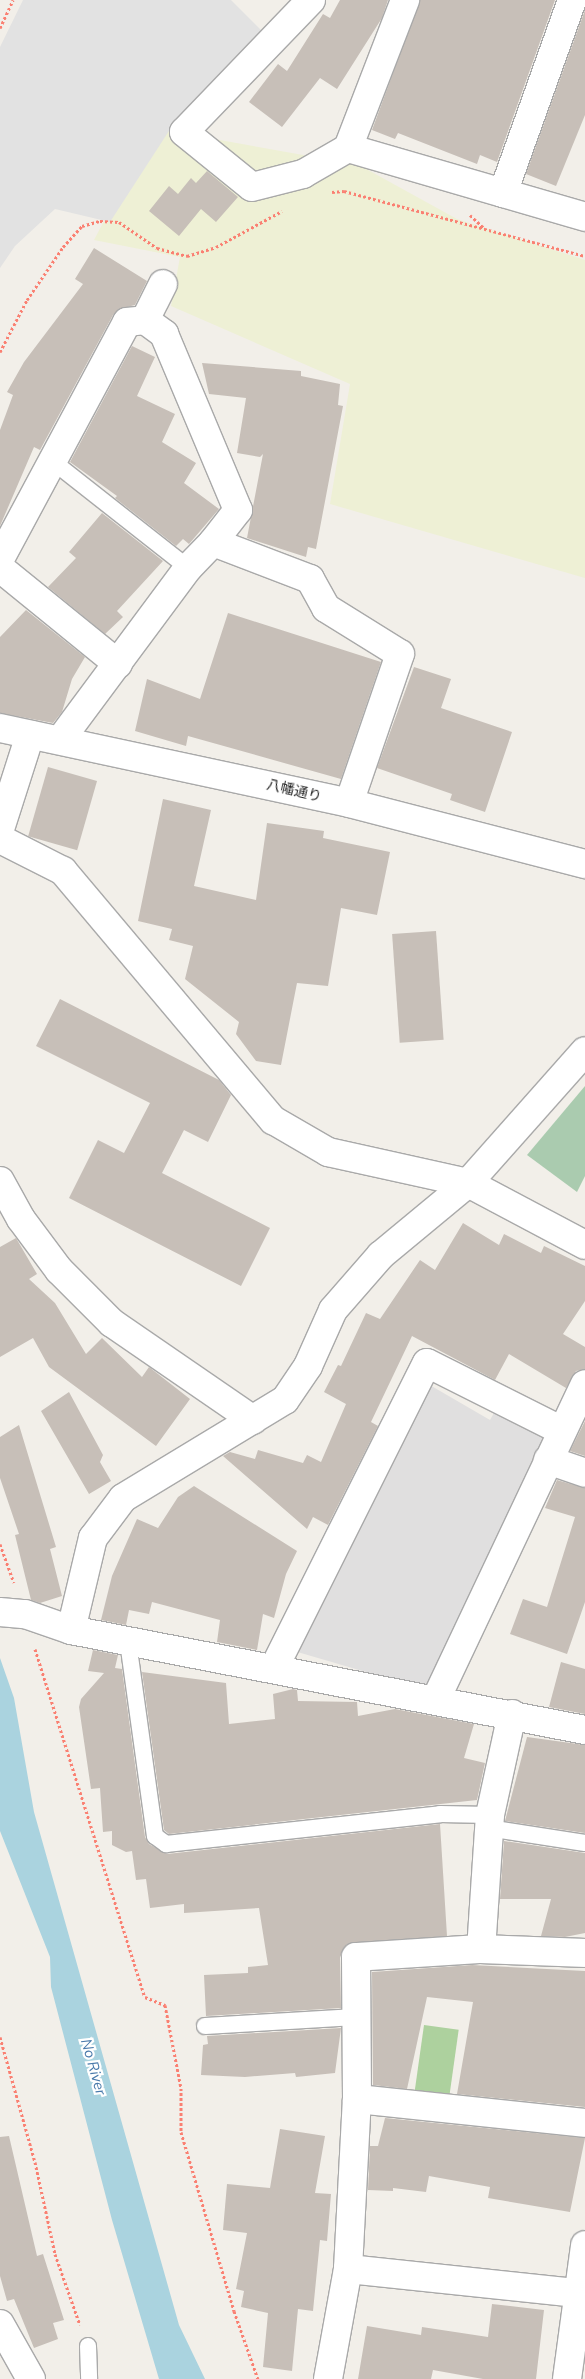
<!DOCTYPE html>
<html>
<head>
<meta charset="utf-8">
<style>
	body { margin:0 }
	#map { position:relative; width:585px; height:2379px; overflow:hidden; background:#f2efe9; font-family:"Nunito Sans","Noto Sans JP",sans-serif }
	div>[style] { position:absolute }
	.residential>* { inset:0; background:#e0dfdf }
	.farmland>* { inset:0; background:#eef0d5 }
	.forest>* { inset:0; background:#add19e; transform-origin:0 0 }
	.cemetery>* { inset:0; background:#aacbaf }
	.parking>* { inset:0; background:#e2e2e2 }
	.water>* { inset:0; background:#aad3df }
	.building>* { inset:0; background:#c7bfb8; transform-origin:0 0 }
	.path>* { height:3px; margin-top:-1.5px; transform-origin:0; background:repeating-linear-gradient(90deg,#fa8072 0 2.5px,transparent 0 5px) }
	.roads { filter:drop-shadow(1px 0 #a9a9a9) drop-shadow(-1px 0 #a9a9a9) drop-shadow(0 1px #a9a9a9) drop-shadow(0 -1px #a9a9a9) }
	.lane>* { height:16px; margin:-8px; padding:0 8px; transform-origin:8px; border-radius:8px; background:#fff }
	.street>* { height:28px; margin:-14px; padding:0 14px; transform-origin:14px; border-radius:14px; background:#fff }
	span { translate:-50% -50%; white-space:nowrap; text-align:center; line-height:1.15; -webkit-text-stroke:4.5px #fff; paint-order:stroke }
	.street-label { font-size:14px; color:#222 }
	.water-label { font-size:15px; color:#4a7aab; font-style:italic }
</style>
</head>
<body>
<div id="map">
	<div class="residential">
		<i style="clip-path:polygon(428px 1384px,490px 1420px,494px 1413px,545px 1434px,431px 1691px,294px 1651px)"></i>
	</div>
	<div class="farmland">
		<i style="clip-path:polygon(153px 128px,359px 165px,457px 219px,585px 260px,585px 578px,330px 504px,350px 384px,171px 306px,180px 257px,94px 240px)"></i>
	</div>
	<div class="forest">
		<i style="left:424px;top:2025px;width:35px;height:67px;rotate:8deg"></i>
	</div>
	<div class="cemetery">
		<i style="clip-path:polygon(585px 1086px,585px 1176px,577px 1192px,527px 1155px)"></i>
	</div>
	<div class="parking">
		<i style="clip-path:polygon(23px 0,231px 0,262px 31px,178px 117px,110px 222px,55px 209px,15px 246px,0 268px,0 47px)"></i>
	</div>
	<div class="water">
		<i style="clip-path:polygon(0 1658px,14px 1698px,34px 1812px,179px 2325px,205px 2379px,159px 2379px,112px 2220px,51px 1987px,50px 1957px,0 1831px)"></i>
	</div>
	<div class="building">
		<i style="clip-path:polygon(340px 0,388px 0,382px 18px,337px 89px,320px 78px,282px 127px,249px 102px,278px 64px,287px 71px,323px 14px,330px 18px)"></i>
		<i style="clip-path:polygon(420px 0,555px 0,497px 162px,480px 155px,477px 164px,398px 133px,395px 139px,372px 130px)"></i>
		<i style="clip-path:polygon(585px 10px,585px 115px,556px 186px,526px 174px)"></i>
		<i style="clip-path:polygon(207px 171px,238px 197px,216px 222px,201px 209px,179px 236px,149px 211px,169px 186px,178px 194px,191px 178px,196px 183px)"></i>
		<i style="clip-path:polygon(94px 248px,147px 281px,135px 305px,119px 309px,113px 315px,40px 450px,34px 447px,0 526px,0 430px,13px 395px,7px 392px,24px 362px,83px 284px,75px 279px)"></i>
		<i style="clip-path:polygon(132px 346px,155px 357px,137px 396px,175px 414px,162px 442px,196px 463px,184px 483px,219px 509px,189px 544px,183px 539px,176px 546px,115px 498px,117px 496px,70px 462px)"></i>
		<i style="clip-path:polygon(202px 363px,301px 371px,301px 376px,340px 384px,338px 405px,343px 406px,316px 549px,308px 547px,306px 557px,247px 538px,263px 454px,260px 457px,237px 453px,246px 398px,209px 394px)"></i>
		<i style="clip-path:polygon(102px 513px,163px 561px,117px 611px,123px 617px,105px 634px,48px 587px,76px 558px,69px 552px)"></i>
		<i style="clip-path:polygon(26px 610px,85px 657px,72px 679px,62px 712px,53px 723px,0 713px,0 637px)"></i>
		<i style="clip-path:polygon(228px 613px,381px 662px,341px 779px,188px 736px,186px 746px,135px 731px,147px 679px,200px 699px)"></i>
		<i style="clip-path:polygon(414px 667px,451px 679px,441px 708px,512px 732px,485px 812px,450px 800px,452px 794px,377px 768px)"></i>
		<i style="left:48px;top:767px;width:51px;height:72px;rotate:16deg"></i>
		<i style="clip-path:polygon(163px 799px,211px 810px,194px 886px,256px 900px,267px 823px,324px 831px,323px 838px,390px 852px,377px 915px,341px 908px,328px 986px,297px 983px,281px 1065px,256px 1061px,236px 1034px,239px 1022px,185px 979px,193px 946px,169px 940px,172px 929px,138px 921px)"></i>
		<i style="left:436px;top:931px;width:109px;height:44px;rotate:86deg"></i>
		<i style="clip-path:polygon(60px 999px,219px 1080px,231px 1095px,208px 1142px,184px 1130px,162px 1173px,270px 1228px,241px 1286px,69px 1198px,98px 1140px,124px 1153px,150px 1103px,36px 1046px)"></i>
		<i style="clip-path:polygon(463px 1223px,499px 1245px,504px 1234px,541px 1253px,544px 1246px,585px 1266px,585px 1301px,563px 1334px,585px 1347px,585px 1369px,576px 1371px,566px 1388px,509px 1354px,495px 1380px,412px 1336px,371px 1422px,378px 1426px,328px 1525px,313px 1517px,307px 1529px,223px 1456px,230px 1452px,255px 1459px,258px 1450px,303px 1463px,307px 1455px,321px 1462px,346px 1404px,324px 1392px,338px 1365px,341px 1366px,366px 1313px,380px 1319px,420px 1260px,435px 1270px)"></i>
		<i style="clip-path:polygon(16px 1238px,37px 1274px,29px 1279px,55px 1303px,86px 1354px,102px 1338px,142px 1377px,149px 1367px,190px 1399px,156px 1446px,49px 1367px,33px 1338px,0 1357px,0 1247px)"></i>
		<i style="clip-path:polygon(69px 1392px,103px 1455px,100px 1462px,111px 1481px,89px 1494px,41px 1411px)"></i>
		<i style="clip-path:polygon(585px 1421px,585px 1456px,570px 1451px)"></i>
		<i style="clip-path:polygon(19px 1425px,56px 1547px,50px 1549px,62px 1596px,40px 1603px,31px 1600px,15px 1535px,19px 1534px,0 1478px,0 1437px)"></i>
		<i style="clip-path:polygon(557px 1480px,585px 1488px,585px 1602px,567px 1654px,510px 1634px,523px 1599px,547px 1607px,575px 1517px,545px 1508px)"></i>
		<i style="clip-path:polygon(194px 1486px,297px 1551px,286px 1574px,274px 1618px,263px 1614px,257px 1650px,217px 1642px,220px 1620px,152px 1602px,149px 1614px,129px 1610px,126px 1625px,101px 1620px,112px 1576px,137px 1519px,158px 1528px,178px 1497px)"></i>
		<i style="clip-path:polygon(93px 1650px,118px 1655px,115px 1668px,122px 1669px,145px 1837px,149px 1844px,167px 1854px,440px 1824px,447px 1936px,347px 1944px,340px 1957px,341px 2008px,206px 2016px,204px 1975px,248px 1973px,248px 1967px,268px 1965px,259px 1908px,184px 1913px,184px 1904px,150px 1908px,146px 1879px,136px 1880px,132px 1851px,126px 1852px,112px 1845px,112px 1831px,103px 1832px,100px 1788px,91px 1789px,79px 1707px,81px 1699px,104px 1673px,88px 1671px)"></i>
		<i style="clip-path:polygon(561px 1662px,585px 1669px,585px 1714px,549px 1707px)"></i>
		<i style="clip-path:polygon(142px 1672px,226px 1683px,229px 1724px,275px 1719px,273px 1694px,293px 1689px,297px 1690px,298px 1701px,357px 1702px,358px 1716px,395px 1709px,474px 1724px,464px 1758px,485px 1763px,477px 1800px,169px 1834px,164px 1830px)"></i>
		<i style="clip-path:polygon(527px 1737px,585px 1745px,585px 1833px,505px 1821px)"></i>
		<i style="clip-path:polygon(504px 1841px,585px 1853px,585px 1933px,565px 1937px,541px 1936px,551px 1899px,500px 1899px)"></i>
		<i style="clip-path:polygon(472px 1965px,585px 1971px,585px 2107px,457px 2094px,473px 2002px,427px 1997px,407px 2089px,373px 2085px,372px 1972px)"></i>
		<i style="clip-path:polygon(341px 2028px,335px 2073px,296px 2077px,295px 2073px,245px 2077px,201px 2075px,203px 2045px,208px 2044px,207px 2036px)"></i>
		<i style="clip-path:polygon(385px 2118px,585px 2138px,570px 2212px,488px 2198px,490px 2187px,429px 2176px,426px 2192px,393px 2188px,393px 2191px,368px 2190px,370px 2146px,378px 2146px)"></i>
		<i style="clip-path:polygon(280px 2129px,325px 2136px,315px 2193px,331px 2194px,327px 2241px,320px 2240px,313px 2311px,298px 2309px,292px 2371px,263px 2367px,268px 2313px,241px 2307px,244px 2291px,236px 2289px,247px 2233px,223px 2230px,227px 2184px,270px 2188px)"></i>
		<i style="clip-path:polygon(9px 2136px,37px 2256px,43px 2254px,64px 2320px,53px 2323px,58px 2339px,34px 2348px,14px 2299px,7px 2301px,0 2276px,0 2137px)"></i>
		<i style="clip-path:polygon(492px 2304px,544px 2310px,536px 2379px,483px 2379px,433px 2370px,431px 2379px,358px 2379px,367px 2326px,421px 2335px,422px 2327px,488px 2337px)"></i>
	</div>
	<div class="path">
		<i style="left:0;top:28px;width:31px;rotate:-65deg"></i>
		<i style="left:332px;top:192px;width:12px;rotate:-5deg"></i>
		<i style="left:344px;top:191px;width:250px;rotate:15.1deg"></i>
		<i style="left:470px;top:215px;width:19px;rotate:43deg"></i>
		<i style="left:0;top:352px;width:59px;rotate:-62.6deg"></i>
		<i style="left:27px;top:300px;width:64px;rotate:-55.8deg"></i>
		<i style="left:63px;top:247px;width:28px;rotate:-48deg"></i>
		<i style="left:82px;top:226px;width:19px;rotate:-16deg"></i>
		<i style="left:100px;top:221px;width:19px;rotate:3deg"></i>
		<i style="left:119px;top:222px;width:46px;rotate:34.4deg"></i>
		<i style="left:157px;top:248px;width:31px;rotate:15deg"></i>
		<i style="left:187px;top:256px;width:30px;rotate:-17deg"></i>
		<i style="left:216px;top:247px;width:75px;rotate:-28.6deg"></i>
		<i style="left:0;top:1544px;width:41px;rotate:70.3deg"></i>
		<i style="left:35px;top:1649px;width:365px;rotate:72.5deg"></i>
		<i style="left:145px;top:1997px;width:22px;rotate:22deg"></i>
		<i style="left:165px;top:2005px;width:85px;rotate:79.1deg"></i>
		<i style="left:181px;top:2088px;width:44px;rotate:90deg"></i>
		<i style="left:181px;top:2132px;width:187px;rotate:73.5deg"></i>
		<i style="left:234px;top:2311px;width:72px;rotate:70.6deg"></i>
		<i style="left:0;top:2037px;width:130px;rotate:74.4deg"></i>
		<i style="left:35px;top:2162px;width:94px;rotate:77.7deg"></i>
		<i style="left:55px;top:2254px;width:75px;rotate:70.6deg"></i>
	</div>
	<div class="roads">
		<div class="lane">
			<i style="left:51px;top:460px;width:174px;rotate:38.2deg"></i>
			<i style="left:128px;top:1642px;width:196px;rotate:82.1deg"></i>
			<i style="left:155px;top:1836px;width:14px;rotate:36deg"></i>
			<i style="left:166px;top:1844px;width:276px;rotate:-6.2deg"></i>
			<i style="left:440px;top:1814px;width:50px;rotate:1.1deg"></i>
			<i style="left:488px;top:1828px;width:98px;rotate:8.8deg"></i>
			<i style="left:205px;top:2026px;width:151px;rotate:-3.4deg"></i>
			<i style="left:88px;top:2346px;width:33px;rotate:88deg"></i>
		</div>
		<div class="street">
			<i style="left:311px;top:0;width:183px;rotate:133.9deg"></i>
			<i style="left:184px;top:132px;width:87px;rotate:39deg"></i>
			<i style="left:252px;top:187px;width:53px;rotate:-14.3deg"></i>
			<i style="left:303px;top:174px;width:52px;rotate:-30deg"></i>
			<i style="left:348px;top:148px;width:159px;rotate:-68.9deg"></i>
			<i style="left:348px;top:148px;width:247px;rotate:16.2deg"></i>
			<i style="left:503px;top:193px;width:205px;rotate:-70.3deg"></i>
			<i style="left:145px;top:320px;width:40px;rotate:-63.4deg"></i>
			<i style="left:0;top:559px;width:269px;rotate:-61.8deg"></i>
			<i style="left:127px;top:322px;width:18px;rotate:-6deg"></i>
			<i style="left:145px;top:320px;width:24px;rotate:36deg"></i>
			<i style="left:164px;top:334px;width:191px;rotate:67.2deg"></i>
			<i style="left:238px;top:510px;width:41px;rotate:128deg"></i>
			<i style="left:213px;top:542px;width:104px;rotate:20.9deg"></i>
			<i style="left:310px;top:579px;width:33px;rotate:61deg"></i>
			<i style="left:326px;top:608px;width:87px;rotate:31.9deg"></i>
			<i style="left:400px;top:654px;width:157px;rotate:108.9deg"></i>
			<i style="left:0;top:568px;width:152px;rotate:39.1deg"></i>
			<i style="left:0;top:728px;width:357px;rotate:12.1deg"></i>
			<i style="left:349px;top:803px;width:244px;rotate:14.5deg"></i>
			<i style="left:61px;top:739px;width:213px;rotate:-53.4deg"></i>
			<i style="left:188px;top:568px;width:36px;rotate:-46deg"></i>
			<i style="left:0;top:829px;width:99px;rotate:-72.3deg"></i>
			<i style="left:0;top:839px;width:71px;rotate:26.9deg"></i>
			<i style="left:63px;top:871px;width:326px;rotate:49.9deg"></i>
			<i style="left:273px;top:1120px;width:64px;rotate:30.2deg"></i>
			<i style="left:328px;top:1152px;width:143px;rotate:12.5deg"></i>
			<i style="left:468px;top:1183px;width:132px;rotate:27.9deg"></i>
			<i style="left:0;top:1181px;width:43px;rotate:61.1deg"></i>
			<i style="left:21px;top:1219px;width:64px;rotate:53.3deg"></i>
			<i style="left:59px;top:1270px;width:75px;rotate:45deg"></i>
			<i style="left:112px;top:1323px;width:171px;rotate:34.5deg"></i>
			<i style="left:548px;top:1460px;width:39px;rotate:19deg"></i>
			<i style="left:0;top:1612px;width:25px;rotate:5deg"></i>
			<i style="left:25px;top:1614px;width:49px;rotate:19.2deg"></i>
			<i style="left:71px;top:1630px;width:524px;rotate:11.01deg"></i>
			<i style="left:71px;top:1630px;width:95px;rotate:-76.6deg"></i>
			<i style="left:93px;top:1538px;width:50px;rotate:-53.1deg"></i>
			<i style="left:123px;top:1498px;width:189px;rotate:-31.2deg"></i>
			<i style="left:285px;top:1400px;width:41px;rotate:-55.9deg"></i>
			<i style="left:308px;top:1366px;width:61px;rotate:-65.9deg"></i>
			<i style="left:333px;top:1310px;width:73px;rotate:-48.9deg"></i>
			<i style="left:381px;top:1255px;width:113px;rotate:-39.6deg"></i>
			<i style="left:468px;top:1183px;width:176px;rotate:-48.4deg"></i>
			<i style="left:274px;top:1668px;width:341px;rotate:-63.4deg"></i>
			<i style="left:427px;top:1363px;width:151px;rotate:26.7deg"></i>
			<i style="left:436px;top:1699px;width:348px;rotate:-64.7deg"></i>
			<i style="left:512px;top:1714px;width:103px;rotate:102.3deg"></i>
			<i style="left:490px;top:1815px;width:134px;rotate:93.8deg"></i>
			<i style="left:481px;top:1949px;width:104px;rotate:2.2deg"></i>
			<i style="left:357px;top:2099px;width:229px;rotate:6deg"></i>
			<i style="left:348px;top:2269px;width:170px;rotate:-87deg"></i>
			<i style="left:357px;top:2099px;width:142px;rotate:-90.4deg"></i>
			<i style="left:356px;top:1957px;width:125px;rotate:-3.7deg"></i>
			<i style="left:0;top:2324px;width:63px;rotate:60.6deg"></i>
			<i style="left:328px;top:2379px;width:112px;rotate:-79.7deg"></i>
			<i style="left:348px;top:2269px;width:231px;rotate:6deg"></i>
			<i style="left:567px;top:2379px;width:135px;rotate:-82.3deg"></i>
		</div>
	</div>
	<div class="street-label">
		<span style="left:294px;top:791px;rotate:13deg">八幡通り</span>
	</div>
	<div class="water-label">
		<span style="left:93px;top:2067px;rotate:74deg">No River</span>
	</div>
</div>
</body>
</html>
